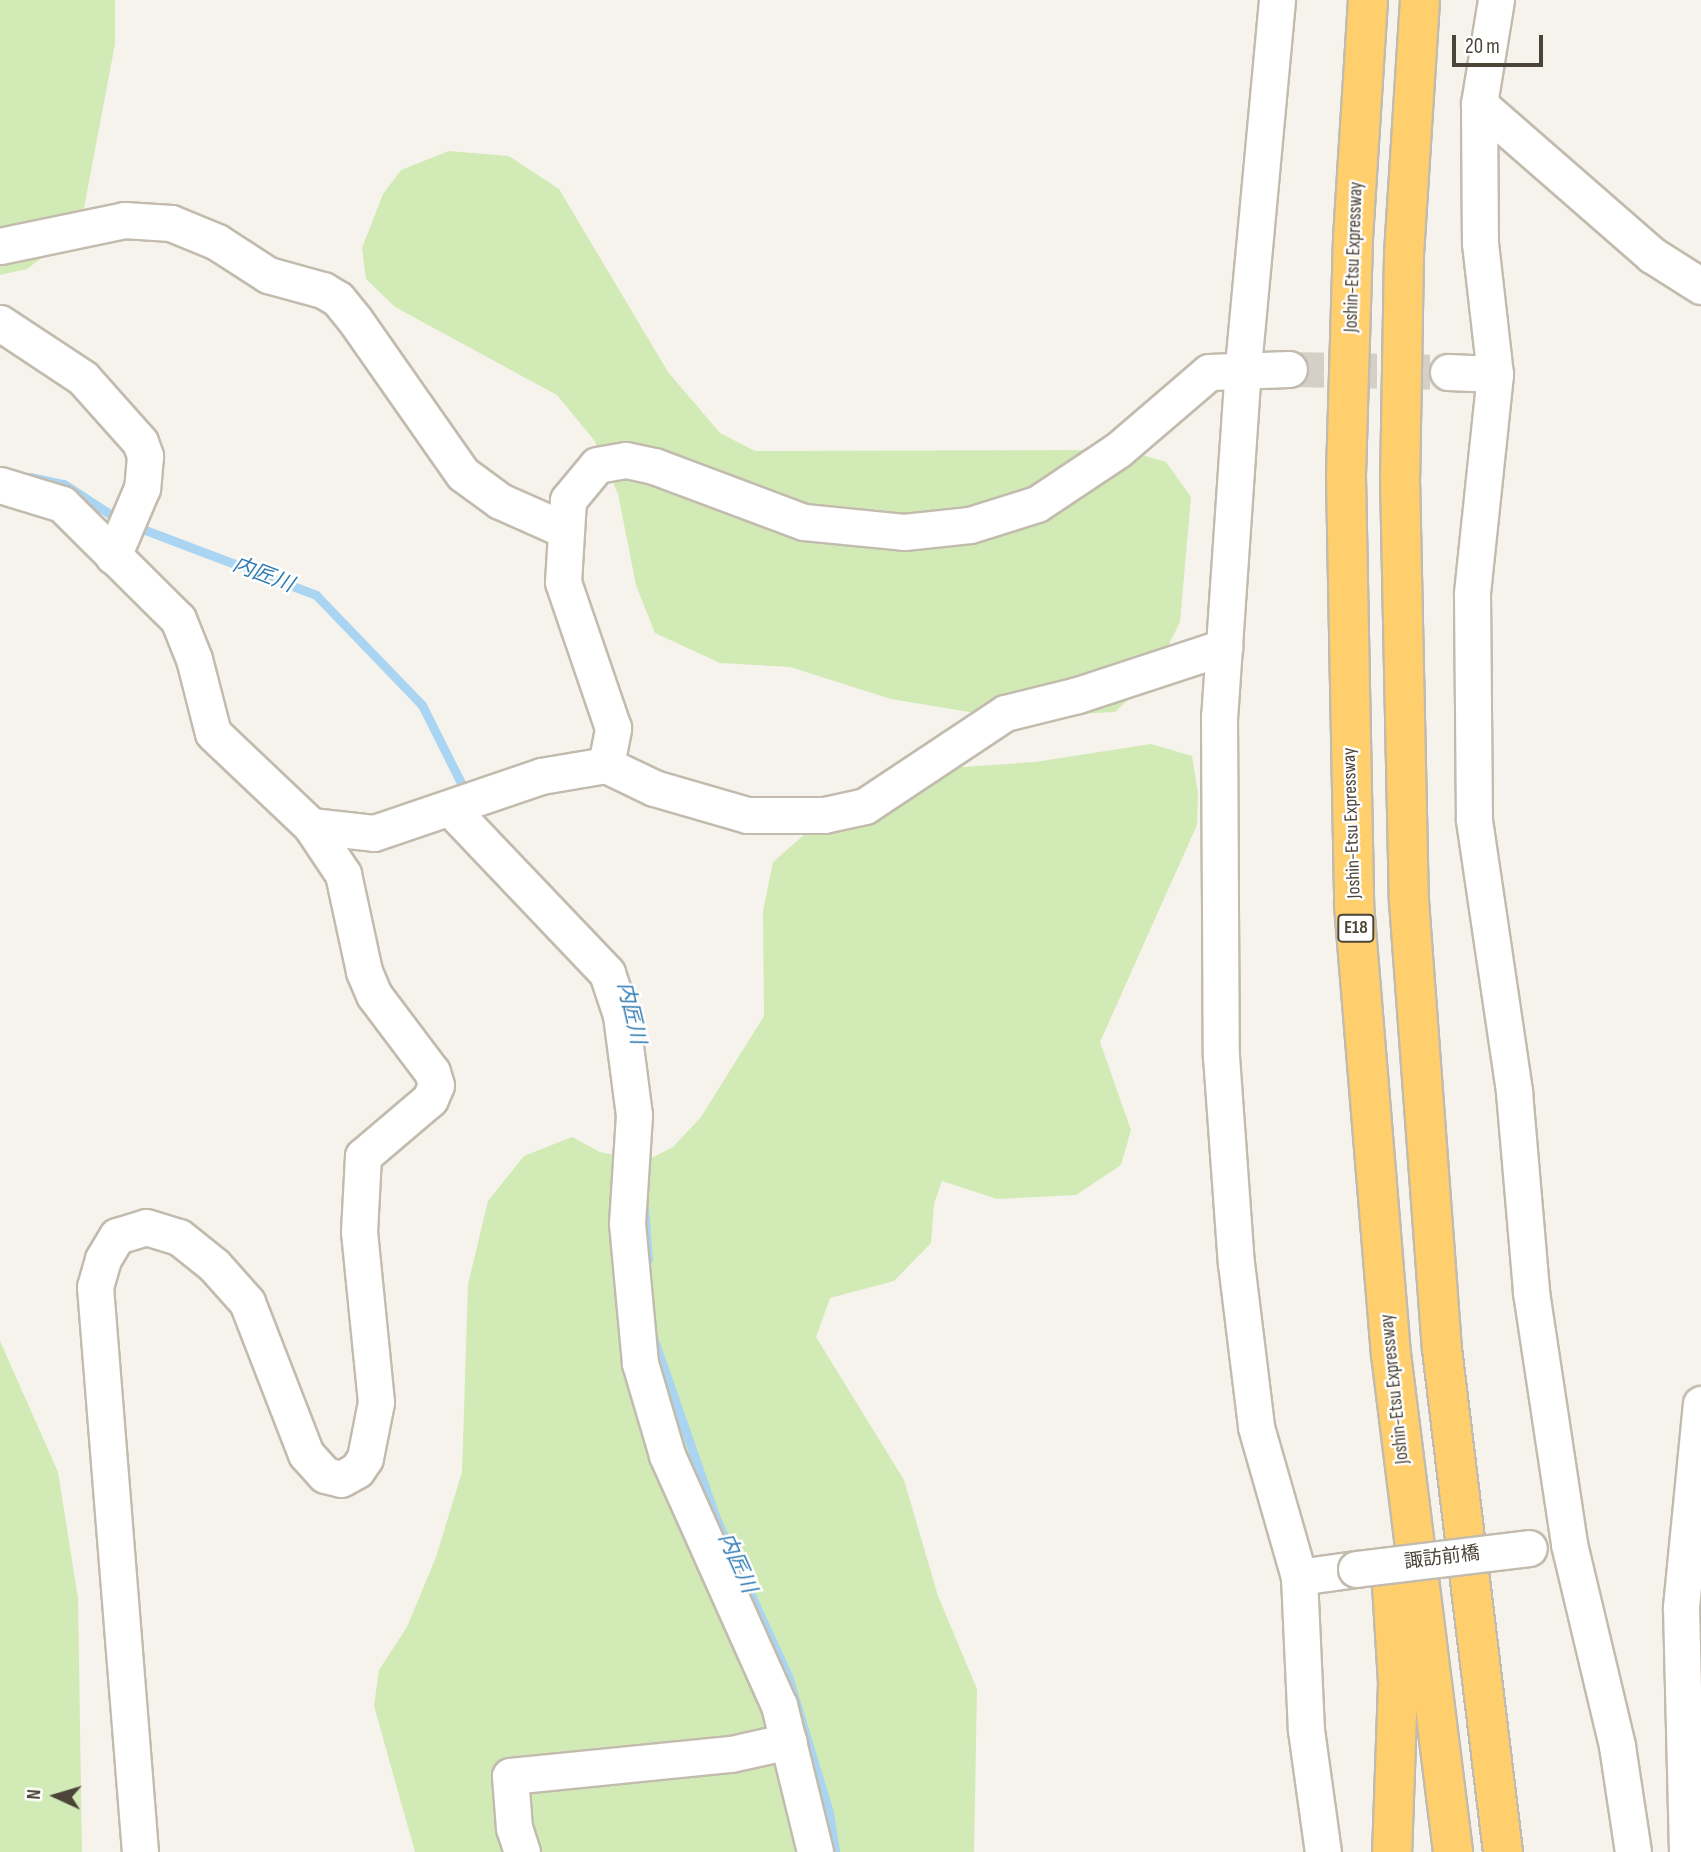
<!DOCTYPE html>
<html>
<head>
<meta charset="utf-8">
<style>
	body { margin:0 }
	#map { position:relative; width:1701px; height:1852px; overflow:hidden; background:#f6f3ec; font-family:"Sofia Sans Condensed","Noto Sans JP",sans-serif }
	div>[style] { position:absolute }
	.green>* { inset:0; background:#d2eab5 }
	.stream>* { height:9px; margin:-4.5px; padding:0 4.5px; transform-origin:4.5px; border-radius:4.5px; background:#a9d4f2 }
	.street-tunnel>* { height:35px; margin-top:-17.5px; transform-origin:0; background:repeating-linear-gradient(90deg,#d4d0c8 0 35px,transparent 0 53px) }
	.roads { filter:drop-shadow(2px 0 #c2bbae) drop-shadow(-2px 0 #c2bbae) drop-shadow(0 2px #c2bbae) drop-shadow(0 -2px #c2bbae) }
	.street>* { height:35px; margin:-17.5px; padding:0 17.5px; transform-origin:17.5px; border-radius:17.5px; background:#fff }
	.highway>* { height:38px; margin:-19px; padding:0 19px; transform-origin:19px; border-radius:19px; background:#ffcf6e }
	.bridges { filter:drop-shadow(2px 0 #c2bbae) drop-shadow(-2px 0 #c2bbae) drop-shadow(0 2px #c2bbae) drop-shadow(0 -2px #c2bbae) }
	.street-bridge>* { height:35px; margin:-17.5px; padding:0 17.5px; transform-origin:17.5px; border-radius:17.5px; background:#fff }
	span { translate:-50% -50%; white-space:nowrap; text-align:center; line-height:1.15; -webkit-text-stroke:5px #fff; paint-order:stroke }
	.shield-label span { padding:2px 5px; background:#fff; border:2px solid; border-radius:5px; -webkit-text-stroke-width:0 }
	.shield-label { font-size:18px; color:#4b4439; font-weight:700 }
	.street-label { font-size:19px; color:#4b4439 }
	.water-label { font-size:21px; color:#2e7ab2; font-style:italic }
	.north { position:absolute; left:21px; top:1761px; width:70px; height:70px; -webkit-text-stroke:5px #fff; paint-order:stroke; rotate:274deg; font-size:19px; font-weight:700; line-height:28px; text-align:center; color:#4b4439 }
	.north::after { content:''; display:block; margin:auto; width:24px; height:32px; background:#4b4439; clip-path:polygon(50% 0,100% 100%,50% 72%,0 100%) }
	.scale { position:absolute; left:1452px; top:35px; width:91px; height:32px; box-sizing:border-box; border:4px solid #4b4439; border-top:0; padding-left:9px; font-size:21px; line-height:24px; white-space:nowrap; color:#4b4439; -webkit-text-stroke:5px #fff; paint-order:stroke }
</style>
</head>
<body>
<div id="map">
	<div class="green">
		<i style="clip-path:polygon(0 0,115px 0,115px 44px,80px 229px,27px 269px,0 275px)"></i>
		<i style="clip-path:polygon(449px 151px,509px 156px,559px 189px,668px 372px,720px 433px,755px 451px,1125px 450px,1166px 462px,1191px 497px,1180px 622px,1153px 676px,1115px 712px,1005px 718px,891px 699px,790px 667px,720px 663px,655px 633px,636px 585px,618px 494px,594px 440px,557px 395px,395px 307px,366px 279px,362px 248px,383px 194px,401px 170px)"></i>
		<i style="clip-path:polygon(1151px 744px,1192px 756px,1198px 793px,1197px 825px,1100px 1042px,1131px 1130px,1121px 1165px,1076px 1195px,997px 1199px,942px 1181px,934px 1204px,931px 1243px,894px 1281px,830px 1298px,816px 1337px,904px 1480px,938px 1596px,977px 1689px,974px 1852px,415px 1852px,374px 1706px,379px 1670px,407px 1627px,436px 1557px,462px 1472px,468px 1284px,488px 1201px,524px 1156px,572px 1137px,600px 1152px,644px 1162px,673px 1147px,701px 1117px,764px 1016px,763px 911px,773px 862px,853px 792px,904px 771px,1035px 762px)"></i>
		<i style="clip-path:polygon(0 1341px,58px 1472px,78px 1598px,82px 1852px,0 1852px)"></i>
	</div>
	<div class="stream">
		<i style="left:30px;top:477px;width:35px;rotate:12deg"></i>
		<i style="left:64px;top:484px;width:66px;rotate:33.2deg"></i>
		<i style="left:132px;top:525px;width:197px;rotate:20.8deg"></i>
		<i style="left:316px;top:595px;width:153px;rotate:46.1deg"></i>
		<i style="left:422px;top:705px;width:98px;rotate:63.4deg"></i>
		<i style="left:644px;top:1208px;width:52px;rotate:85.6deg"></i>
		<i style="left:653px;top:1337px;width:189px;rotate:70.9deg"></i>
		<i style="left:715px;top:1516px;width:176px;rotate:65.5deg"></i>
		<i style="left:788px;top:1676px;width:143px;rotate:73.3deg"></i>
		<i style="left:829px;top:1813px;width:39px;rotate:81deg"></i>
	</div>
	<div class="street-tunnel">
		<i style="left:1289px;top:369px;width:159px;rotate:1.1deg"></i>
	</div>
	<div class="roads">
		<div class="street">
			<i style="left:1277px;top:0;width:369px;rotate:95.3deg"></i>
			<i style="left:1243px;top:367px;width:350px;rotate:93.9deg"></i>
			<i style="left:1219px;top:716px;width:340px;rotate:89.7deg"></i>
			<i style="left:1221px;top:1056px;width:208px;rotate:85.9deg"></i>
			<i style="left:1236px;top:1263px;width:165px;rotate:83deg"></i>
			<i style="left:1256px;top:1427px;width:156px;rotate:74deg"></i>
			<i style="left:1299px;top:1577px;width:153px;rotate:87.4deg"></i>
			<i style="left:1306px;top:1730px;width:123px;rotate:82.1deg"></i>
			<i style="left:1496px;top:0;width:105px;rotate:99.3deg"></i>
			<i style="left:1479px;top:104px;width:139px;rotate:89.6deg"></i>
			<i style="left:1480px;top:243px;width:132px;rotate:83.5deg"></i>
			<i style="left:1495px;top:374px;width:221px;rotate:96deg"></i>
			<i style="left:1472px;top:594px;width:226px;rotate:89.5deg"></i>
			<i style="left:1474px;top:820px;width:275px;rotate:81.6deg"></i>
			<i style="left:1514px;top:1092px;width:201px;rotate:85.1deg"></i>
			<i style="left:1531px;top:1292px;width:255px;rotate:81.4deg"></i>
			<i style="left:1569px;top:1544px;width:208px;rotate:76.6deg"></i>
			<i style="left:1617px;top:1746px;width:107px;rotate:81.4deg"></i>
			<i style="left:1479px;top:104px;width:230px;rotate:41.1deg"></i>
			<i style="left:1652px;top:255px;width:58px;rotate:32.3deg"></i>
			<i style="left:0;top:246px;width:127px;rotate:-11.8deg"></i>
			<i style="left:124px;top:220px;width:47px;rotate:3.7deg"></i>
			<i style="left:171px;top:223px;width:50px;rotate:22.4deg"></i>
			<i style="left:217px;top:242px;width:61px;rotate:32.9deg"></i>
			<i style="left:268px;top:275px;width:57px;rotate:15.3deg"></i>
			<i style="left:323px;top:290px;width:17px;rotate:31deg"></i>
			<i style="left:338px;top:299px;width:27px;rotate:51deg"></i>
			<i style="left:355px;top:320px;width:188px;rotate:55deg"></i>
			<i style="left:463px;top:474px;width:46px;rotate:36.1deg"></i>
			<i style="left:500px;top:501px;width:71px;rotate:24deg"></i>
			<i style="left:0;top:323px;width:100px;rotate:33.5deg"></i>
			<i style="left:83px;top:378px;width:86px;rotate:48.3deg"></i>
			<i style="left:140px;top:442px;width:15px;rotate:70deg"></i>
			<i style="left:145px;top:456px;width:32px;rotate:95deg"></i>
			<i style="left:142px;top:488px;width:74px;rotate:113.1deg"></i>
			<i style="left:1448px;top:372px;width:47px;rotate:2.4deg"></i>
			<i style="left:0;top:485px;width:65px;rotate:17deg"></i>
			<i style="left:62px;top:504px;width:163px;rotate:44.8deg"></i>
			<i style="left:178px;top:619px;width:43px;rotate:68.2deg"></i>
			<i style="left:194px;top:659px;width:76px;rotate:75.6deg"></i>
			<i style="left:213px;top:733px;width:135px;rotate:43.5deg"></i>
			<i style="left:311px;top:826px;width:63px;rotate:6.3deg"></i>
			<i style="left:374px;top:833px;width:176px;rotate:-18.8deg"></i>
			<i style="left:541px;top:776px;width:66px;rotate:-9.6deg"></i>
			<i style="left:606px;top:765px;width:53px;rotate:25.6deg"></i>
			<i style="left:654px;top:788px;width:97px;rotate:16.2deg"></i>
			<i style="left:747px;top:815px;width:77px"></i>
			<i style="left:824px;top:815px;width:42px;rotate:-12.4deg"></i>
			<i style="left:865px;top:806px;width:168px;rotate:-33.6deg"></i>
			<i style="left:1005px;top:713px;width:75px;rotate:-13.9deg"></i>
			<i style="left:1078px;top:695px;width:154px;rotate:-18.2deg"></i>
			<i style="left:606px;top:765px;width:38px;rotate:-79deg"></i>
			<i style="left:613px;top:728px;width:154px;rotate:-108.9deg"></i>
			<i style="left:563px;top:582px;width:82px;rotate:-86.5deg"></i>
			<i style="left:568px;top:500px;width:45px;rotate:-50.4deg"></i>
			<i style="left:597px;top:465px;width:29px;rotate:-10deg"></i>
			<i style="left:626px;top:460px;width:29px;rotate:12deg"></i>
			<i style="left:654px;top:466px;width:160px;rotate:20.5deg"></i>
			<i style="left:804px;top:522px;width:100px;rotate:5.7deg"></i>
			<i style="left:904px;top:532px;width:66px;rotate:-6.1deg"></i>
			<i style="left:970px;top:525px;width:70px;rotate:-17.4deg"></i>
			<i style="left:1037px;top:504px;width:97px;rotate:-33.7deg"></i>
			<i style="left:1118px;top:450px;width:120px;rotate:-40.6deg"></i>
			<i style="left:1209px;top:372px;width:80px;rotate:-2.1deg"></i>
			<i style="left:450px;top:808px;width:228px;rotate:46.4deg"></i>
			<i style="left:607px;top:973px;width:44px;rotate:71.6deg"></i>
			<i style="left:621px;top:1015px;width:101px;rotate:82.6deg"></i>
			<i style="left:634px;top:1115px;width:108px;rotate:93.7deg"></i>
			<i style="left:627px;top:1223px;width:141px;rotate:84.7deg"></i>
			<i style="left:640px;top:1363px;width:96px;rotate:73.6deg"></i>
			<i style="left:667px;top:1455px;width:274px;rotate:65.9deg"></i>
			<i style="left:779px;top:1705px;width:151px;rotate:76.2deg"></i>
			<i style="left:1299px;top:1577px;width:58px;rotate:-8deg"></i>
			<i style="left:140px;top:1852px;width:567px;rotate:-94.55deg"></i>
			<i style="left:95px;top:1287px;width:29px;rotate:-74deg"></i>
			<i style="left:103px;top:1259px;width:27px;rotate:-59deg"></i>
			<i style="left:117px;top:1236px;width:30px;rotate:-17deg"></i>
			<i style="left:146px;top:1227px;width:34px;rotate:17deg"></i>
			<i style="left:179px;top:1237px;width:45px;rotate:38.7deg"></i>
			<i style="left:214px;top:1265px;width:50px;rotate:48.3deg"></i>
			<i style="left:247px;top:1302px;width:163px;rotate:68.8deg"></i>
			<i style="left:306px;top:1454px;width:28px;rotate:48deg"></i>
			<i style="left:325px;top:1475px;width:16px;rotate:14deg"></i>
			<i style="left:341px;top:1479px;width:18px;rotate:-29deg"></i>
			<i style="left:357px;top:1470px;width:14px;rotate:-56deg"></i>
			<i style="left:365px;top:1458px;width:57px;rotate:-78.9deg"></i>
			<i style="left:376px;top:1402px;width:171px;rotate:-95.7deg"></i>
			<i style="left:359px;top:1232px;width:76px;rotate:-87deg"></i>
			<i style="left:363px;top:1156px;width:88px;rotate:-40.4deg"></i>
			<i style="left:430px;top:1099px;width:15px;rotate:-67deg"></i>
			<i style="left:436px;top:1085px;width:14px;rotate:-107deg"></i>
			<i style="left:432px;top:1072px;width:96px;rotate:-127deg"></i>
			<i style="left:374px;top:995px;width:26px;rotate:-113deg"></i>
			<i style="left:364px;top:971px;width:99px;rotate:-102.2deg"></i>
			<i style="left:343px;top:874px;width:58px;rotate:-123.7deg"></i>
			<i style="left:522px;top:1852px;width:25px;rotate:-108deg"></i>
			<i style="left:514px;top:1828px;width:52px;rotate:-94.4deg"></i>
			<i style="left:510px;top:1776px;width:222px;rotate:-5.7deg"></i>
			<i style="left:731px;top:1754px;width:59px;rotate:-12.6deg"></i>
			<i style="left:1687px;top:1852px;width:245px;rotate:-91.4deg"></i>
			<i style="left:1681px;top:1607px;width:204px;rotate:-84.4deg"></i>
		</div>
		<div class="highway">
			<i style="left:1368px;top:0;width:239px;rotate:93.6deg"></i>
			<i style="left:1353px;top:239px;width:238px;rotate:91.7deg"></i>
			<i style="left:1346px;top:477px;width:428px;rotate:88.9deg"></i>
			<i style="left:1354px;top:905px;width:451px;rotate:85.3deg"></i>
			<i style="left:1391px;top:1354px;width:502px;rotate:82.9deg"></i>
			<i style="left:1420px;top:0;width:256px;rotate:93.6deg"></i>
			<i style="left:1404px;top:255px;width:223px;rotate:91deg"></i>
			<i style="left:1400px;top:478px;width:423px;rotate:88.8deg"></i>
			<i style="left:1409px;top:901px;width:449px;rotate:85.8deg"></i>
			<i style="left:1442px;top:1349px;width:507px;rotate:83.09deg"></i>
			<i style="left:1391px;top:1568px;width:116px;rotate:86.5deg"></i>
			<i style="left:1398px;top:1684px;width:168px;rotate:92deg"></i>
		</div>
	</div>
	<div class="bridges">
		<div class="street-bridge">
			<i style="left:1356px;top:1569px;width:174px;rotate:-6.9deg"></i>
		</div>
	</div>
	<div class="shield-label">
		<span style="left:1356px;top:928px">E18</span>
	</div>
	<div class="street-label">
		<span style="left:1354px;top:257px;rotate:-88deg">Joshin-Etsu Expressway</span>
		<span style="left:1352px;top:823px;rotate:-92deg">Joshin-Etsu Expressway</span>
		<span style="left:1395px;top:1389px;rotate:-96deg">Joshin-Etsu Expressway</span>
		<span style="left:1442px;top:1558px;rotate:-7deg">諏訪前橋</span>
	</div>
	<div class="water-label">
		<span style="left:263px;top:575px;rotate:21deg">内匠川</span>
		<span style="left:631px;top:1013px;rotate:77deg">内匠川</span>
		<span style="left:737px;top:1563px;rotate:66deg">内匠川</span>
	</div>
	<div class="north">N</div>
	<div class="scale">20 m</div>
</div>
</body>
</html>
